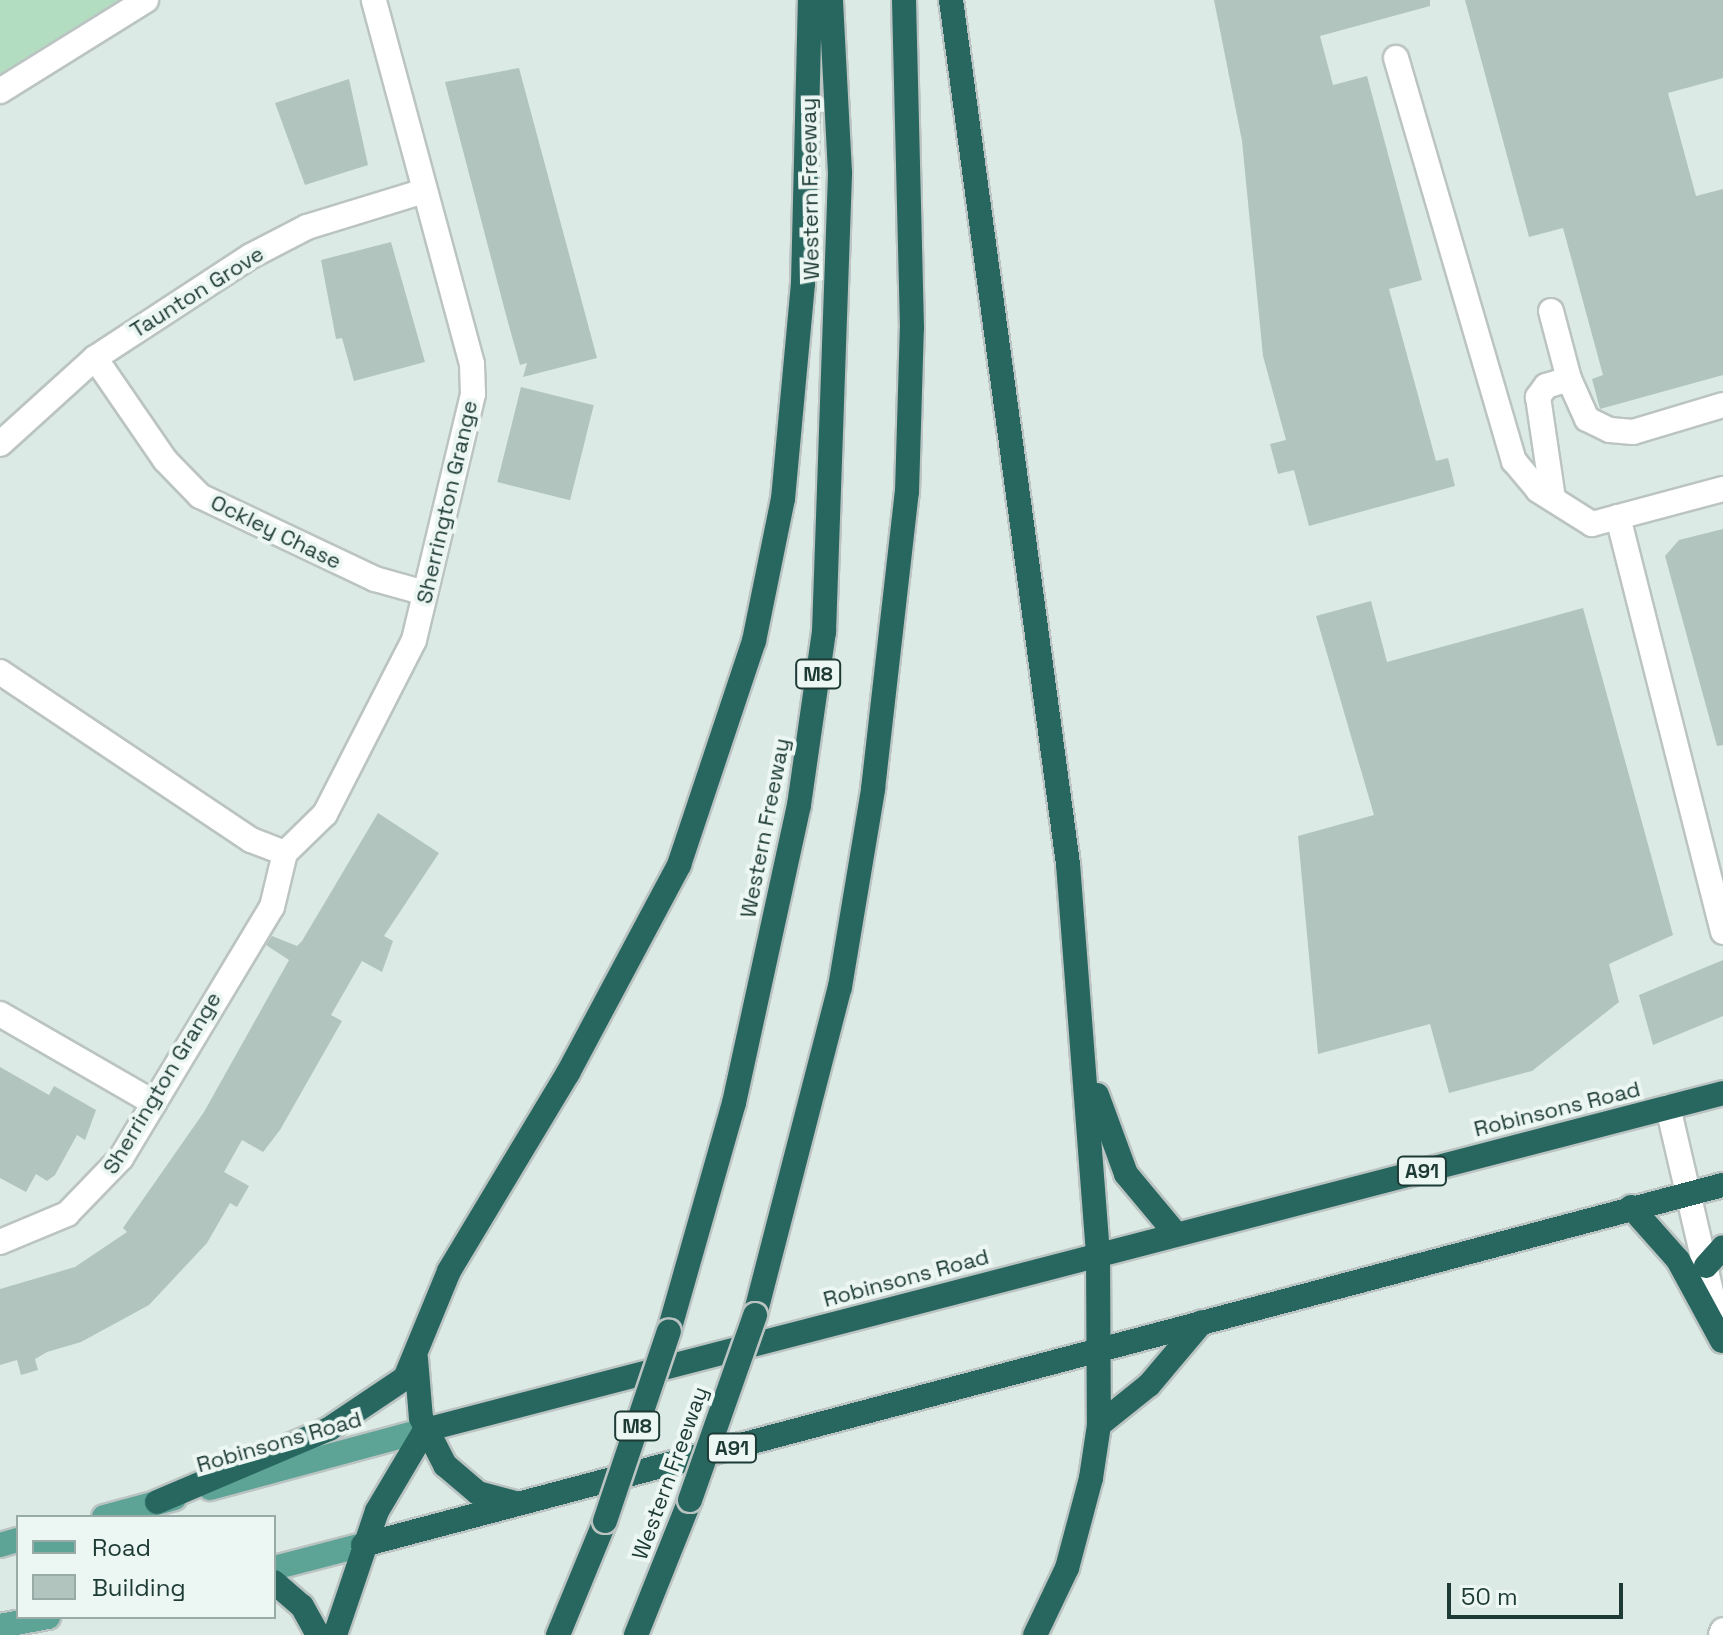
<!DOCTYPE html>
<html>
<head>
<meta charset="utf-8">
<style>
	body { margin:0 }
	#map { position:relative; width:1723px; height:1635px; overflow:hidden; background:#dceae5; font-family:"Space Grotesk",sans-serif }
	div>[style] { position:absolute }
	.green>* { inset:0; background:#b3ddc1 }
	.building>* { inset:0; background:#b1c4be; transform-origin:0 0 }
	.roads { filter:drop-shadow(2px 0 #bbc4c2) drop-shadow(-2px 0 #bbc4c2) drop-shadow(0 2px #bbc4c2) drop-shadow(0 -2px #bbc4c2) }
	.minor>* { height:24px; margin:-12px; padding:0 12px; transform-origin:12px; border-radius:12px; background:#fff }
	.major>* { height:24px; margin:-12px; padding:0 12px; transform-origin:12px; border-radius:12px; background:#5da396 }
	.highway>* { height:24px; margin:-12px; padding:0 12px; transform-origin:12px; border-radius:12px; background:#27675f }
	.bridges { filter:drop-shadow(2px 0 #bbc4c2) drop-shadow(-2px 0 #bbc4c2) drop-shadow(0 2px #bbc4c2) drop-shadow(0 -2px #bbc4c2) }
	.highway-bridge>* { height:24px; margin:-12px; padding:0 12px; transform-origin:12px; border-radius:12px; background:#27675f }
	span { translate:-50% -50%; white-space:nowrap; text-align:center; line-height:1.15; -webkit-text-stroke:8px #ecf6f2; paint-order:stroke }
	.shield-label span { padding:2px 6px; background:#ecf6f2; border:2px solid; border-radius:6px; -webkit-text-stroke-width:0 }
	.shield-label { font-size:20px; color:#1d3a34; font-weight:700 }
	.street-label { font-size:22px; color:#1d3a34 }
	.legend { position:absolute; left:16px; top:1515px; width:260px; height:104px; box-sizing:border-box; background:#ecf6f2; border:2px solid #99aba6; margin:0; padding:10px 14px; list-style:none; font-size:24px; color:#1d3a34 }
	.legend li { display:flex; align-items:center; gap:16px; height:40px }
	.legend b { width:40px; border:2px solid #99aba6 }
	.scale { position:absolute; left:1447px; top:1583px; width:176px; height:36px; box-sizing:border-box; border:4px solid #1d3a34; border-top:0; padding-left:10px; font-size:24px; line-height:28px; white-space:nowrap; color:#1d3a34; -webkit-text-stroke:6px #ecf6f2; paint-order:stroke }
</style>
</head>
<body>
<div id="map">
	<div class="green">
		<i style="clip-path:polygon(0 0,123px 0,0 78px)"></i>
	</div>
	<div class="building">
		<i style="clip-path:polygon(1214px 0,1430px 0,1430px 6px,1320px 36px,1333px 85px,1367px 76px,1422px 280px,1389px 289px,1436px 461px,1448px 458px,1455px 486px,1309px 526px,1294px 470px,1278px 474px,1270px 444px,1286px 440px,1263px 356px,1242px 141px)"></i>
		<i style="clip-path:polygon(1465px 0,1723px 0,1723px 78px,1668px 93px,1696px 196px,1723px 189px,1723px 375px,1600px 409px,1592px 379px,1603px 375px,1563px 228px,1529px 237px)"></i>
		<i style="clip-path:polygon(519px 68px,597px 358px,523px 377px,527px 363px,520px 365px,506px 315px,445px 82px)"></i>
		<i style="clip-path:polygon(349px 79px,368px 165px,305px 185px,275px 103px)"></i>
		<i style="clip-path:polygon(391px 242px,425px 362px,354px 381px,342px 338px,336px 339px,321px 260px)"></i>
		<i style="left:521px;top:387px;width:75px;height:98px;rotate:14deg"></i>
		<i style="clip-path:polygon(1723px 529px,1723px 745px,1717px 746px,1665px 556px,1679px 540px)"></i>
		<i style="clip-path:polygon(1371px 601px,1387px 662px,1583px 608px,1673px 935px,1609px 964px,1619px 1002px,1532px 1071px,1449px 1093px,1430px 1024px,1318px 1054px,1298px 836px,1374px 815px,1316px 616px)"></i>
		<i style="clip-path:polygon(378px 813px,439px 853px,384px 936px,393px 941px,382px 972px,362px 961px,331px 1015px,342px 1021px,280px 1130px,263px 1152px,242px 1140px,224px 1172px,249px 1186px,237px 1207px,230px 1203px,207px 1243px,149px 1305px,81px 1342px,47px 1352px,35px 1359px,38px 1370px,21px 1375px,17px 1360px,0 1365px,0 1289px,75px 1267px,127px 1232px,123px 1228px,204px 1112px,289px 960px,266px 945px,272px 936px,297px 946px,302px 941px)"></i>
		<i style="clip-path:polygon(1723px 960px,1723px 1016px,1653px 1045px,1639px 995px)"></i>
		<i style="clip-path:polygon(0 1067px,49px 1095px,54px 1086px,96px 1110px,85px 1140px,77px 1135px,55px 1175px,47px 1181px,36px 1174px,26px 1192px,0 1178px)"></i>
	</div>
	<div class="roads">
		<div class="minor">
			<i style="left:1396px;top:58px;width:420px;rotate:73.7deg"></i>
			<i style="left:1514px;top:461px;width:38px;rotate:50deg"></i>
			<i style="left:1538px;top:490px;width:64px;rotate:32.2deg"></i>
			<i style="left:1592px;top:524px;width:136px;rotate:-15deg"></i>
			<i style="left:0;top:91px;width:172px;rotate:-31.9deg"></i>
			<i style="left:1551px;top:311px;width:70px;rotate:75.2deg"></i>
			<i style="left:1569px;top:379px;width:24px;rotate:163deg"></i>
			<i style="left:1546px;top:386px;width:14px;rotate:126deg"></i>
			<i style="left:1538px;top:397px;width:103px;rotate:81.6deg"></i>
			<i style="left:95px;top:358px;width:124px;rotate:55.5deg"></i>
			<i style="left:165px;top:460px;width:50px;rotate:45.8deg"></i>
			<i style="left:200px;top:496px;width:194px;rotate:25.4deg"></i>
			<i style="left:375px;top:579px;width:52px;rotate:15.6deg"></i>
			<i style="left:1569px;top:379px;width:44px;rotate:65.8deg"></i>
			<i style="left:1587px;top:419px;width:25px;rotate:26deg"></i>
			<i style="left:1610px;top:430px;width:23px;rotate:5deg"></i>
			<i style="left:1633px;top:432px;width:94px;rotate:-16.7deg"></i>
			<i style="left:0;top:444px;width:128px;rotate:-42.2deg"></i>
			<i style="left:95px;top:358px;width:186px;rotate:-33.2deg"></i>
			<i style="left:251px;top:256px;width:63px;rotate:-27.4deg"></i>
			<i style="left:307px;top:227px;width:122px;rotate:-17.1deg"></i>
			<i style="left:1618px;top:517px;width:428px;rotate:75.8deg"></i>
			<i style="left:0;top:672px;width:302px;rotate:33.8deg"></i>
			<i style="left:251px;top:840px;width:36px;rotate:21deg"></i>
			<i style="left:0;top:1014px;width:178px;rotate:30deg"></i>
			<i style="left:1668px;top:1107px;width:230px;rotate:76.9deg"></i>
			<i style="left:0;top:1242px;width:73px;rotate:-22.7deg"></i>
			<i style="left:67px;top:1214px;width:78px;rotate:-46deg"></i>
			<i style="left:121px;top:1158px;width:293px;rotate:-59deg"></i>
			<i style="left:272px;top:907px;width:56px;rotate:-76.5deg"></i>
			<i style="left:285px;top:853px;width:56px;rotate:-44.3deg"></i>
			<i style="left:325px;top:814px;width:195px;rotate:-62.9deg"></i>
			<i style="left:414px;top:640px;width:253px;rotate:-76.5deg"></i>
			<i style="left:473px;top:394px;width:30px;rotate:-92deg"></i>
			<i style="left:472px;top:364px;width:377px;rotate:-105.1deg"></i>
			<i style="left:1721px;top:1635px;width:5px;rotate:-68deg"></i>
		</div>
		<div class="major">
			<i style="left:210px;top:1488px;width:223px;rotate:-15.1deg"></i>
			<i style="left:104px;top:1517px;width:73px;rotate:-15deg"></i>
			<i style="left:0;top:1545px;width:19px;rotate:-16deg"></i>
			<i style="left:274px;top:1568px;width:92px;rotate:-14.5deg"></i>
			<i style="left:0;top:1626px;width:49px;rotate:-10.6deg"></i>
		</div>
		<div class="highway">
			<i style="left:951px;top:0;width:872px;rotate:82.29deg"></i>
			<i style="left:1068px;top:864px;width:392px;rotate:85.6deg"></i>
			<i style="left:1098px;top:1255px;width:170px;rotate:89.7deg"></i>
			<i style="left:1099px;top:1425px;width:54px;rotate:98.6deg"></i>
			<i style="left:1091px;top:1478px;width:93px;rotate:104.9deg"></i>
			<i style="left:1067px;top:1568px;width:74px;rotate:115.5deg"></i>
			<i style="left:1097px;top:1095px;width:84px;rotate:69.8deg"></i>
			<i style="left:1126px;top:1174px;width:78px;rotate:50.2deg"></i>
			<i style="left:1631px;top:1207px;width:71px;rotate:48.4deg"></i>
			<i style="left:1678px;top:1260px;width:92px;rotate:61.5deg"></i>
			<i style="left:1706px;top:1266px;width:25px;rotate:-48deg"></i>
			<i style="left:755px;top:1315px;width:339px;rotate:-75.5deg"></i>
			<i style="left:840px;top:987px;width:201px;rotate:-80.5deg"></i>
			<i style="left:873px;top:789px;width:299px;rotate:-83.5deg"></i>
			<i style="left:907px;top:492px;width:164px;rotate:-88.3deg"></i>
			<i style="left:912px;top:328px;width:328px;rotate:-91.4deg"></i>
			<i style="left:669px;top:1331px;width:237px;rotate:-74.1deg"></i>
			<i style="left:734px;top:1103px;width:305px;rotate:-77.7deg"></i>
			<i style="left:799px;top:805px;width:175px;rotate:-81.8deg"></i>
			<i style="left:824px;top:632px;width:459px;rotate:-88deg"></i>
			<i style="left:840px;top:173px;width:173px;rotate:-93deg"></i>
			<i style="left:416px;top:1359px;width:59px;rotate:85.2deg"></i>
			<i style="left:421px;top:1418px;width:53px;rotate:62.9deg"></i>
			<i style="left:445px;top:1465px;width:43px;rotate:40.3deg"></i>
			<i style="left:478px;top:1493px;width:39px;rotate:15deg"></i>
			<i style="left:1099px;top:1425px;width:64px;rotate:-38.7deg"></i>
			<i style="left:1149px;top:1385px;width:82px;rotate:-49.9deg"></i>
			<i style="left:425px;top:1430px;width:1341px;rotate:-14.55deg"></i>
			<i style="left:157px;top:1502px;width:187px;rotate:-23deg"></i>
			<i style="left:329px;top:1429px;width:92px;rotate:-33.9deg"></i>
			<i style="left:405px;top:1378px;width:116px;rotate:-67.6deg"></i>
			<i style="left:449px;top:1271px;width:231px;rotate:-59deg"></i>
			<i style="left:568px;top:1073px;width:236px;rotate:-61.9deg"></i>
			<i style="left:679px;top:865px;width:236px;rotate:-71.5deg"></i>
			<i style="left:754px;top:641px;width:145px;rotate:-78.5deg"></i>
			<i style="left:783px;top:499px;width:217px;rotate:-84.7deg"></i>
			<i style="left:803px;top:283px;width:283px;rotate:-88.6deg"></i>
			<i style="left:363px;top:1545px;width:1407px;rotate:-14.83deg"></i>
			<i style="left:274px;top:1582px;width:37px;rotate:41deg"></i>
			<i style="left:302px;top:1606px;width:33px;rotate:61deg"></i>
			<i style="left:335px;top:1635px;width:131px;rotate:-71.3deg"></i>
			<i style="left:377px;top:1511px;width:94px;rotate:-59.3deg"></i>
			<i style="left:558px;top:1635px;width:123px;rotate:-67.6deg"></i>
			<i style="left:636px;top:1635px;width:145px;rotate:-68.2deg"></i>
		</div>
	</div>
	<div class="bridges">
		<div class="highway-bridge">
			<i style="left:690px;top:1500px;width:196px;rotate:-70.6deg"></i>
			<i style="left:605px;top:1521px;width:200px;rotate:-71.4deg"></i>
		</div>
	</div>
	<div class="shield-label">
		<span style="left:818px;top:674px">M8</span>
		<span style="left:1422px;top:1171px">A91</span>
		<span style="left:637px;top:1426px">M8</span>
		<span style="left:732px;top:1448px">A91</span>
	</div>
	<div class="street-label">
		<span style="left:810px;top:189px;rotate:-91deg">Western Freeway</span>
		<span style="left:197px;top:292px;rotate:-32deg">Taunton Grove</span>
		<span style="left:447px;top:502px;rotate:-77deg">Sherrington Grange</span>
		<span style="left:276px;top:532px;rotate:26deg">Ockley Chase</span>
		<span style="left:765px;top:828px;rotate:-79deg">Western Freeway</span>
		<span style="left:162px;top:1083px;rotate:-59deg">Sherrington Grange</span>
		<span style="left:1557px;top:1109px;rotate:-14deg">Robinsons Road</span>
		<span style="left:906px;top:1278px;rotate:-15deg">Robinsons Road</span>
		<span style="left:279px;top:1442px;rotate:-16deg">Robinsons Road</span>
		<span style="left:670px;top:1473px;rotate:-70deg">Western Freeway</span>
	</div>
	<ul class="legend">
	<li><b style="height:10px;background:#5da396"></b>Road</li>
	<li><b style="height:22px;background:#b1c4be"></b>Building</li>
	</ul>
	<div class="scale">50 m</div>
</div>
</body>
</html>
